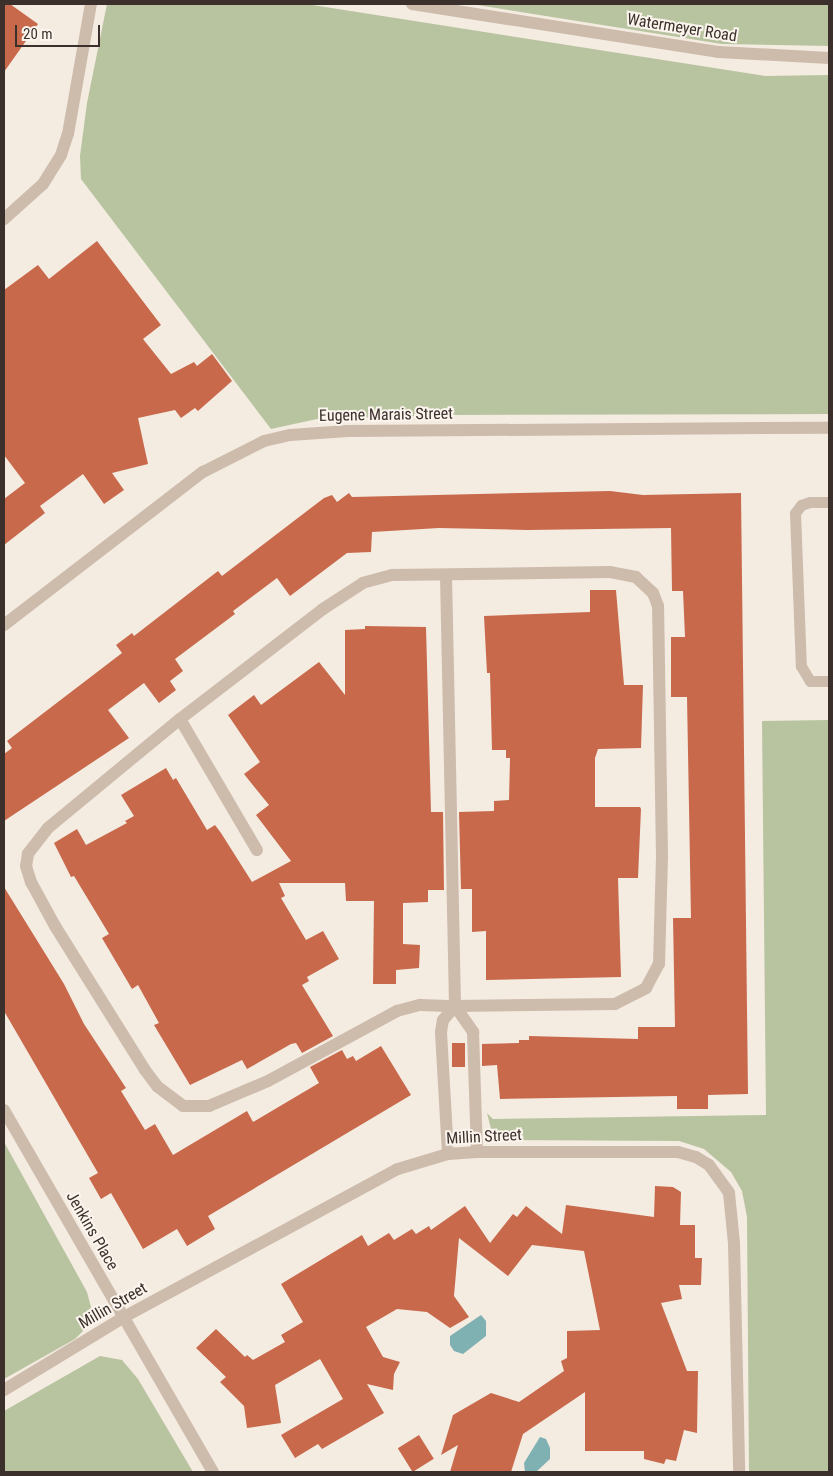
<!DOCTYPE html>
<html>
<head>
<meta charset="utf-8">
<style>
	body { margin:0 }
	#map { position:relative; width:833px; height:1476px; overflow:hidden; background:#f4ebe1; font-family:"Roboto Condensed",sans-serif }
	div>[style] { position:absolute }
	.green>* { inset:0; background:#b8c4a0 }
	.water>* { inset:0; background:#7fb0b2 }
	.building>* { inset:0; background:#c8694b; transform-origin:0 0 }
	.lane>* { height:11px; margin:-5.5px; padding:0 5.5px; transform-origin:5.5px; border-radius:5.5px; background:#cdbbac }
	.street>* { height:12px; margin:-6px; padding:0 6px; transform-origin:6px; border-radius:6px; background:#cdbbac }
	span { translate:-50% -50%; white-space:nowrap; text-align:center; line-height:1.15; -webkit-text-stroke:4px #fbf5ee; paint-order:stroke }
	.street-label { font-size:16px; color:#3b302b }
	.frame { position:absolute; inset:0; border:5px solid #3b302b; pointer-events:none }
	.scale { position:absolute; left:15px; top:25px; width:85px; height:22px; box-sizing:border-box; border:2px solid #3b302b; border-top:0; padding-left:6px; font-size:15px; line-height:18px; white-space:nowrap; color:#3b302b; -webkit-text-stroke:4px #fbf5ee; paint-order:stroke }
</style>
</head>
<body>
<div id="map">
	<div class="green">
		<i style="clip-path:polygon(107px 4px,306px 4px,765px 76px,829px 75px,829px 414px,454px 415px,317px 419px,271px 429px,81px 179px,80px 156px,87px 103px)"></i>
		<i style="clip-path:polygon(471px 4px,829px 4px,829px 46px,722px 44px)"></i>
		<i style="clip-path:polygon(829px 720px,829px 1472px,749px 1472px,747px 1217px,742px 1191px,731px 1172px,704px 1149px,679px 1141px,500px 1140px,491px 1129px,487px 1113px,493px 1119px,766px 1115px,762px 721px)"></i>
		<i style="clip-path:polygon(4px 1142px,87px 1292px,92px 1311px,87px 1327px,75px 1339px,4px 1379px)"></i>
		<i style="clip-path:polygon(100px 1356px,122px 1360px,138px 1379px,193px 1472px,4px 1472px,4px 1411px)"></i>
	</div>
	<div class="water">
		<i style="clip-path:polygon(481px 1315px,486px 1321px,486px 1336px,463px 1354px,454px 1351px,450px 1345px,450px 1336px)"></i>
		<i style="clip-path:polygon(540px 1437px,546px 1439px,550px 1448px,550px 1459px,536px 1472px,525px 1472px,524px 1463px)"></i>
	</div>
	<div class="building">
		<i style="clip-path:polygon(4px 4px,10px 4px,38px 24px,4px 72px)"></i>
		<i style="clip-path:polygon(97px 241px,161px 325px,143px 339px,171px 374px,194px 362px,197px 366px,212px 354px,232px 381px,198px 411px,195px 408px,181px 418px,175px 410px,138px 418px,148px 464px,112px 473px,124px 490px,104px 504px,83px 474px,40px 506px,45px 513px,4px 545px,4px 499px,25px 483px,4px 455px,4px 290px,38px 265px,49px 279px)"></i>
		<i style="clip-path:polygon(610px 491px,643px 495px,741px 493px,748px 1094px,708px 1095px,708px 1109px,677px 1109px,677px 1096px,500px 1099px,497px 1065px,482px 1066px,482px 1044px,519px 1043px,519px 1040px,529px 1040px,529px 1036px,638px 1039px,638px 1027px,675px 1027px,673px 918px,691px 918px,687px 697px,671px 697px,671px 637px,685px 637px,683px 591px,672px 591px,671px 528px,527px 530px,439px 528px,372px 532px,371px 552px,347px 553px,290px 596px,277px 578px,233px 611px,235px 614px,175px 659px,183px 671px,170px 681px,176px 690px,159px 703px,144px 683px,108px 710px,129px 738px,4px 821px,4px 754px,12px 748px,7px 741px,122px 653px,116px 645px,132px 633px,134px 636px,218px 571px,222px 576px,324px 498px,332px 495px,337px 502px,349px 493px,352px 497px)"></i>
		<i style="clip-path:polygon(590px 590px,616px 590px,624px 685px,643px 685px,641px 748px,598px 749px,595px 758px,595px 807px,640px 807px,641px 809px,638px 878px,618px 878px,621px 977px,486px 980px,486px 931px,472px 932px,472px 889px,461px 889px,459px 812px,494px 811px,494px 801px,509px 800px,510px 758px,506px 758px,506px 750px,492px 750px,490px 673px,487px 673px,484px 616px,590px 612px)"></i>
		<i style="clip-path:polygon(365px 626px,426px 627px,431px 812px,443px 812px,444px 890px,428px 890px,428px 902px,403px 903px,403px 944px,420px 945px,419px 968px,396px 970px,396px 984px,373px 984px,374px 901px,346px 901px,345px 883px,279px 883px,285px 896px,281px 898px,306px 940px,323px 931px,339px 959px,307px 977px,309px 981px,302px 985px,333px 1036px,302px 1053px,296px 1043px,291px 1044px,247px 1069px,242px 1060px,190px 1085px,154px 1025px,159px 1023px,138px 985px,132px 989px,102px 938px,109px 934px,74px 876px,71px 877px,54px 843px,77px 829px,86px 845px,127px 823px,125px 821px,134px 816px,121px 795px,166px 768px,173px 780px,176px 778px,207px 830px,215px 825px,221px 833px,252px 882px,291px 861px,256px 815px,269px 805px,244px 774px,260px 762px,228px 715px,254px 695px,261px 705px,319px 662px,345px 695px,345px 630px,365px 629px)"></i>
		<i style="clip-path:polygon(4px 887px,64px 984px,84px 1024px,126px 1088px,121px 1091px,145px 1130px,155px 1124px,173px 1155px,247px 1111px,253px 1122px,319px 1083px,310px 1067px,342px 1050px,347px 1059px,353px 1056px,356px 1061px,381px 1046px,411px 1095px,208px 1216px,215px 1229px,187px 1246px,177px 1229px,143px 1249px,111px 1193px,101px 1199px,89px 1178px,98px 1173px,4px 1011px)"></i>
		<i style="left:452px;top:1043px;width:13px;height:24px"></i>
		<i style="clip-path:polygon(655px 1186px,673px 1187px,681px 1192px,680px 1225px,695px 1225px,695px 1258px,702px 1258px,701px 1285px,679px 1285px,682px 1299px,661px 1303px,687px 1371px,698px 1371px,697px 1433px,684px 1430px,676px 1461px,666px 1459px,664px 1464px,644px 1459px,644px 1451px,585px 1451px,585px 1392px,523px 1434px,511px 1472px,450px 1472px,458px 1445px,441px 1455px,453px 1415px,491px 1393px,519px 1402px,564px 1371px,561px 1361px,567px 1358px,567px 1331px,600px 1330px,584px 1251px,532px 1245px,508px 1276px,459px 1238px,454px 1296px,469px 1317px,450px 1328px,427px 1312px,397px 1309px,366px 1327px,383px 1357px,400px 1362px,394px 1374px,393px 1390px,367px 1384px,384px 1413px,322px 1449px,318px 1444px,295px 1458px,281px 1435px,343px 1399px,320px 1359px,275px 1385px,281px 1423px,247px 1428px,244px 1406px,220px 1382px,226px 1377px,196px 1348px,216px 1329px,245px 1357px,247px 1355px,253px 1360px,285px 1342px,281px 1335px,303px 1322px,281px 1284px,362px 1235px,368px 1246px,389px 1233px,394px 1240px,412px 1229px,416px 1234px,429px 1226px,431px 1230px,465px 1206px,490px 1243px,513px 1214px,517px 1217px,526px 1206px,562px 1234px,566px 1205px,654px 1217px)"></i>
		<i style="left:419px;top:1435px;width:28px;height:25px;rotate:58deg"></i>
	</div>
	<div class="lane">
		<i style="left:829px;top:502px;width:19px;rotate:180deg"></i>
		<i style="left:810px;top:502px;width:9px;rotate:162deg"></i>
		<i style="left:801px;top:505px;width:10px;rotate:127deg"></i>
		<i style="left:795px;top:513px;width:153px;rotate:87.8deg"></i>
		<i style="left:801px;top:666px;width:17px;rotate:59deg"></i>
		<i style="left:810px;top:681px;width:19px"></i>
	</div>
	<div class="street">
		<i style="left:412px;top:4px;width:311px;rotate:8.9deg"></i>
		<i style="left:719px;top:52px;width:110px;rotate:3.1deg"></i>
		<i style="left:4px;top:219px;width:52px;rotate:-41.9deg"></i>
		<i style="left:43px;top:184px;width:34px;rotate:-58deg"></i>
		<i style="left:61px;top:155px;width:22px;rotate:-72deg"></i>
		<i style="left:68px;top:134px;width:132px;rotate:-80deg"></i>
		<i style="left:446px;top:575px;width:431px;rotate:88.8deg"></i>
		<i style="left:455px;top:1006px;width:32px;rotate:55deg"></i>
		<i style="left:473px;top:1032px;width:120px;rotate:88.1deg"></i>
		<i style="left:4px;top:625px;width:251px;rotate:-37.6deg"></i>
		<i style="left:203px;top:472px;width:68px;rotate:-26.9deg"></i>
		<i style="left:264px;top:441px;width:27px;rotate:-13deg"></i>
		<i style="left:290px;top:435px;width:58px;rotate:-3.9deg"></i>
		<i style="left:348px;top:431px;width:481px;rotate:-0.4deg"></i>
		<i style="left:180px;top:719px;width:152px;rotate:59.6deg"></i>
		<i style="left:4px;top:1110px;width:418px;rotate:60deg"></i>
		<i style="left:448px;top:1154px;width:122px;rotate:-93.3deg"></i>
		<i style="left:441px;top:1032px;width:12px;rotate:-81deg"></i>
		<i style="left:443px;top:1020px;width:18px;rotate:-49deg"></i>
		<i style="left:455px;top:1006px;width:160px;rotate:-0.7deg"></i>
		<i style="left:615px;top:1004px;width:35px;rotate:-27deg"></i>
		<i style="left:646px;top:988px;width:27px;rotate:-62deg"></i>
		<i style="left:659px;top:964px;width:108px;rotate:-88.4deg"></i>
		<i style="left:662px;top:856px;width:250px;rotate:-90.9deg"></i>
		<i style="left:658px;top:606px;width:14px;rotate:-111deg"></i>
		<i style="left:653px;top:593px;width:23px;rotate:-137deg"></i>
		<i style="left:636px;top:577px;width:26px;rotate:-169deg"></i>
		<i style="left:610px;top:572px;width:218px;rotate:179.2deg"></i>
		<i style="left:392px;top:575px;width:30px;rotate:165deg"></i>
		<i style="left:363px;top:583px;width:48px;rotate:147deg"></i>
		<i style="left:323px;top:609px;width:180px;rotate:142.4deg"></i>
		<i style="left:180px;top:719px;width:171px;rotate:140.5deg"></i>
		<i style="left:48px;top:828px;width:33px;rotate:128deg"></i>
		<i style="left:28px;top:854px;width:12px;rotate:99deg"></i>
		<i style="left:26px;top:866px;width:17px;rotate:73deg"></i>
		<i style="left:31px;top:882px;width:50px;rotate:61.4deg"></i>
		<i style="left:55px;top:926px;width:170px;rotate:58deg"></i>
		<i style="left:145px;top:1070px;width:21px;rotate:53deg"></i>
		<i style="left:158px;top:1087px;width:31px;rotate:37deg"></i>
		<i style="left:183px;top:1106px;width:26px"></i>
		<i style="left:209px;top:1106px;width:64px;rotate:-23deg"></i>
		<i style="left:268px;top:1081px;width:147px;rotate:-28.5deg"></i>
		<i style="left:397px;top:1011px;width:24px;rotate:-15deg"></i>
		<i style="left:420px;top:1005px;width:35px;rotate:2deg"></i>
		<i style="left:4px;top:1390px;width:140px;rotate:-31.3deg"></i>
		<i style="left:124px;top:1317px;width:311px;rotate:-28.4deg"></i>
		<i style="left:398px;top:1169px;width:52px;rotate:-16.7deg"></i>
		<i style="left:448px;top:1154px;width:29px;rotate:-4deg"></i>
		<i style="left:477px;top:1152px;width:201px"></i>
		<i style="left:678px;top:1152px;width:19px;rotate:16deg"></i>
		<i style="left:696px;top:1157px;width:15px;rotate:32deg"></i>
		<i style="left:709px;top:1165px;width:34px;rotate:54deg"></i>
		<i style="left:729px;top:1193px;width:50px;rotate:84.3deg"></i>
		<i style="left:734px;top:1243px;width:229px;rotate:88.7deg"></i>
	</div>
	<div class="street-label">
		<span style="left:682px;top:28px;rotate:9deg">Watermeyer Road</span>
		<span style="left:386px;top:415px;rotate:-1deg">Eugene Marais Street</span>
		<span style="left:484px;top:1137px;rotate:-3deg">Millin Street</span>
		<span style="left:92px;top:1231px;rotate:60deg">Jenkins Place</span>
		<span style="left:113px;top:1306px;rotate:-30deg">Millin Street</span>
	</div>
	<div class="frame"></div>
	<div class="scale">20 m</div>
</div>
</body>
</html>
